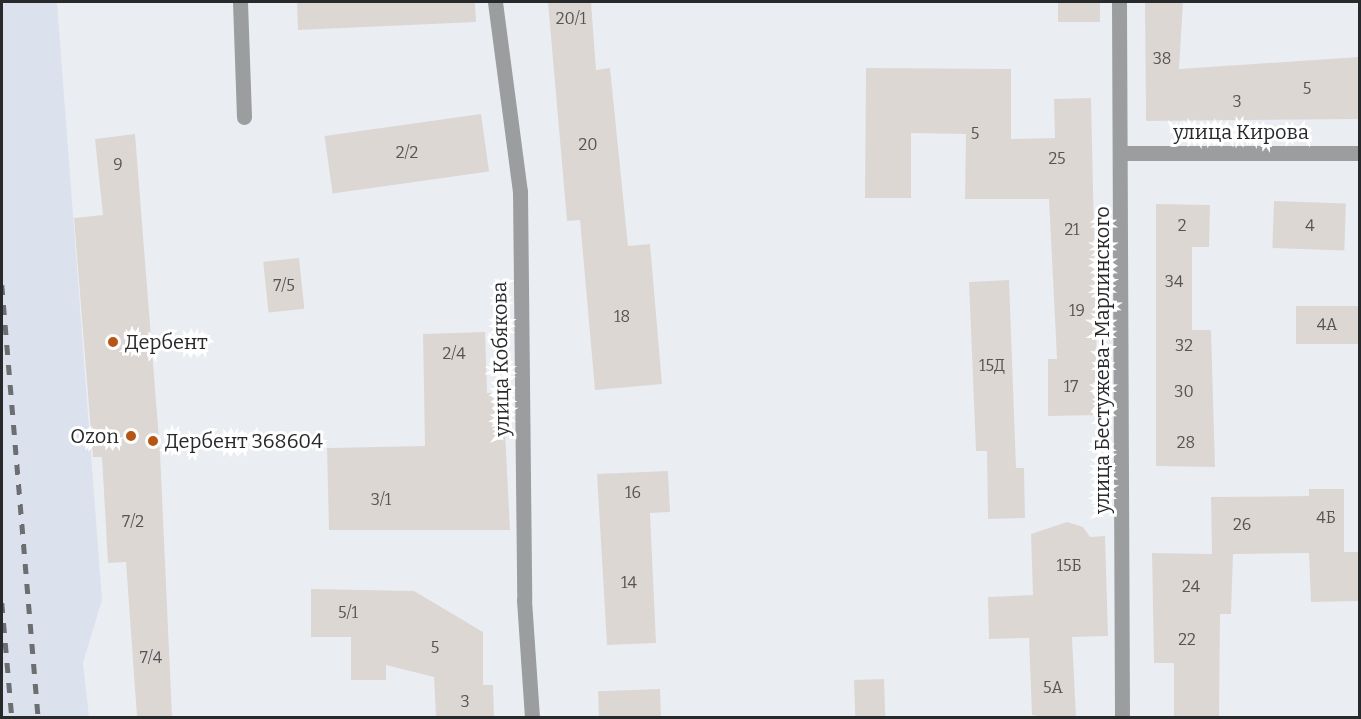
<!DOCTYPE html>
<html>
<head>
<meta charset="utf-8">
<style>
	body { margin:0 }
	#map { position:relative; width:1361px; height:719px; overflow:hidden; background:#eaeef3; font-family:Bitter,serif }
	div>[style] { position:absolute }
	.built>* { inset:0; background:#dbe2ee }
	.building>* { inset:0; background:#ddd7d4; transform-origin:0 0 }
	.minor>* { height:15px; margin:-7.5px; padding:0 7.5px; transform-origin:7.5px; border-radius:7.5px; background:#9c9d9f }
	.rail>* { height:4.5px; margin-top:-2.25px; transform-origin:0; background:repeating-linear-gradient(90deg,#6c6e71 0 10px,transparent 0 20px) }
	.dots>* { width:16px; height:16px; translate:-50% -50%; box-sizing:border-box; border:3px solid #fff; border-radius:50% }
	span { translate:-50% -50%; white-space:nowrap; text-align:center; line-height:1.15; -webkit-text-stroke:6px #fff; paint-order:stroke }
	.number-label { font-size:16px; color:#555455 }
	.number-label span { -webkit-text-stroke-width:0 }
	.street-label { font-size:20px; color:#28292b }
	.poi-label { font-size:20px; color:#28292b }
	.left { translate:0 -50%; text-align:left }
	.right { translate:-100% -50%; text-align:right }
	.frame { position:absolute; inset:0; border:3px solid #28292b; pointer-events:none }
</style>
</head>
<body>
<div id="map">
	<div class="built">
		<i style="clip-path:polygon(2px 2px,57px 2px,102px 600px,83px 663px,89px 717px,2px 717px)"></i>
	</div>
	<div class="building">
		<i style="clip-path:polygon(297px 2px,475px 2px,476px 22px,298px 30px)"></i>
		<i style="clip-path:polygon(548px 2px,591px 2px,596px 70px,610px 68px,628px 246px,650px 244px,662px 384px,595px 390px,580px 220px,567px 221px)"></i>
		<i style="left:1058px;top:2px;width:42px;height:20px"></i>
		<i style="clip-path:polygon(1145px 2px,1183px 2px,1179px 69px,1359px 57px,1359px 119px,1146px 121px)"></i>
		<i style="clip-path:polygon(866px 68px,1011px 69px,1011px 139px,1055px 138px,1054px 99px,1091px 98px,1098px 415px,1048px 416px,1048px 359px,1057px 359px,1049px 199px,965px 199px,966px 134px,911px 133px,911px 198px,865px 198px)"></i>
		<i style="left:481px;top:114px;width:58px;height:158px;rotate:82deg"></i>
		<i style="clip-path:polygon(135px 134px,160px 452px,172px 716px,144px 717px,137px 717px,126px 562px,108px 563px,102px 457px,93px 457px,74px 218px,103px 215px,95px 139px)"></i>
		<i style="left:1274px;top:201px;width:72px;height:47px;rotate:2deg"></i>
		<i style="clip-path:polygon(1156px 204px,1210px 205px,1209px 247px,1192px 247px,1192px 330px,1211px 330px,1215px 467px,1156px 466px)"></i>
		<i style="left:299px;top:258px;width:51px;height:36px;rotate:84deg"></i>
		<i style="clip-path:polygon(1009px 280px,1016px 468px,1024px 468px,1025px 518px,988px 519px,987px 451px,976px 451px,969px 282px)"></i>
		<i style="left:1296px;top:306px;width:63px;height:38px"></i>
		<i style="clip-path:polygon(485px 332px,487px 393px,503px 392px,510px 530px,329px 530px,327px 448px,425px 446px,423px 334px)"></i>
		<i style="clip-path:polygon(668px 471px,670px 512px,650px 513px,656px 643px,607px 645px,597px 474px)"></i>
		<i style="clip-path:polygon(1309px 489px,1344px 489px,1344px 552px,1359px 552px,1359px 601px,1311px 602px,1309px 553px,1233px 554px,1231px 614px,1220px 614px,1219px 717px,1174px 717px,1174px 663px,1154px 663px,1152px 553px,1212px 554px,1211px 497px,1309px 496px)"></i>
		<i style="clip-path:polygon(1067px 522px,1083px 527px,1090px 537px,1105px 536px,1108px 636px,1072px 637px,1076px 717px,1045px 717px,1032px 715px,1029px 638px,989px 639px,988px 597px,1033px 595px,1031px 534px)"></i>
		<i style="clip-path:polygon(311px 589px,414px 591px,483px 632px,483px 685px,493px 685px,494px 717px,436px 717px,434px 677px,386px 665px,386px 680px,351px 680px,351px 637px,311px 637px)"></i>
		<i style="left:884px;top:679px;width:38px;height:30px;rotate:88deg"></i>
		<i style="left:660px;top:689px;width:28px;height:62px;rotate:88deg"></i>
	</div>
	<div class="minor">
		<i style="left:240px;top:2px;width:115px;rotate:88deg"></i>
		<i style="left:495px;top:2px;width:191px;rotate:82.5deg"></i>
		<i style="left:520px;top:191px;width:409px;rotate:89.4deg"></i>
		<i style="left:524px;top:600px;width:118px;rotate:86.1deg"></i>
		<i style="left:1119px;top:2px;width:716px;rotate:89.76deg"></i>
		<i style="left:1122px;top:153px;width:238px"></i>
	</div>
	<div class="rail">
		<i style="left:2px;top:285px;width:434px;rotate:85.2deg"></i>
		<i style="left:2px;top:603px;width:115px;rotate:85deg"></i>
	</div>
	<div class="dots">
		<i style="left:113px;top:342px;background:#b65514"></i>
		<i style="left:131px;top:436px;background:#b65514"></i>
		<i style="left:153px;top:441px;background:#b65514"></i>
	</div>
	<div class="number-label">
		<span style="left:571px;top:19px">20/1</span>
		<span style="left:1162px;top:59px">38</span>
		<span style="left:1307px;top:89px">5</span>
		<span style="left:1237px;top:102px">3</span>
		<span style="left:975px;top:134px">5</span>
		<span style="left:588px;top:145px">20</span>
		<span style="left:407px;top:153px">2/2</span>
		<span style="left:1057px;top:159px">25</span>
		<span style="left:118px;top:165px">9</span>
		<span style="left:1182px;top:226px">2</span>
		<span style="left:1310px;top:226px">4</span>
		<span style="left:1072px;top:230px">21</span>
		<span style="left:1174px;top:282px">34</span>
		<span style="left:284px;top:286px">7/5</span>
		<span style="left:1077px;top:311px">19</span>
		<span style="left:622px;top:317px">18</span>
		<span style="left:1327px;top:325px">4А</span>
		<span style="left:1184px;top:346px">32</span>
		<span style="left:454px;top:354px">2/4</span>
		<span style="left:992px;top:366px">15Д</span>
		<span style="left:1071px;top:387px">17</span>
		<span style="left:1184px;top:392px">30</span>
		<span style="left:1186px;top:443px">28</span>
		<span style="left:633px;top:493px">16</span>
		<span style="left:381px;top:500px">3/1</span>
		<span style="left:1326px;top:518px">4Б</span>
		<span style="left:133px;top:522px">7/2</span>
		<span style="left:1242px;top:525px">26</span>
		<span style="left:1069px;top:566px">15Б</span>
		<span style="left:629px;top:583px">14</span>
		<span style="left:1191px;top:587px">24</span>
		<span style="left:348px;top:613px">5/1</span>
		<span style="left:1187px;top:640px">22</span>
		<span style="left:435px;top:648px">5</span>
		<span style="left:151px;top:658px">7/4</span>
		<span style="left:1053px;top:688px">5А</span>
		<span style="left:465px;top:702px">3</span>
	</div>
	<div class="street-label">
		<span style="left:1241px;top:132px">улица Кирова</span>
		<span style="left:501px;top:359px;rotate:-91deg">улица Кобякова</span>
		<span style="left:1102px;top:360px;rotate:-90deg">улица Бестужева-Марлинского</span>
	</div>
	<div class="poi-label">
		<span class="left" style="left:125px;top:342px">Дербент</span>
		<span class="right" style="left:119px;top:436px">Ozon</span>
		<span class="left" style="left:165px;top:441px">Дербент 368604</span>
	</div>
	<div class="frame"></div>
</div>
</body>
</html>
